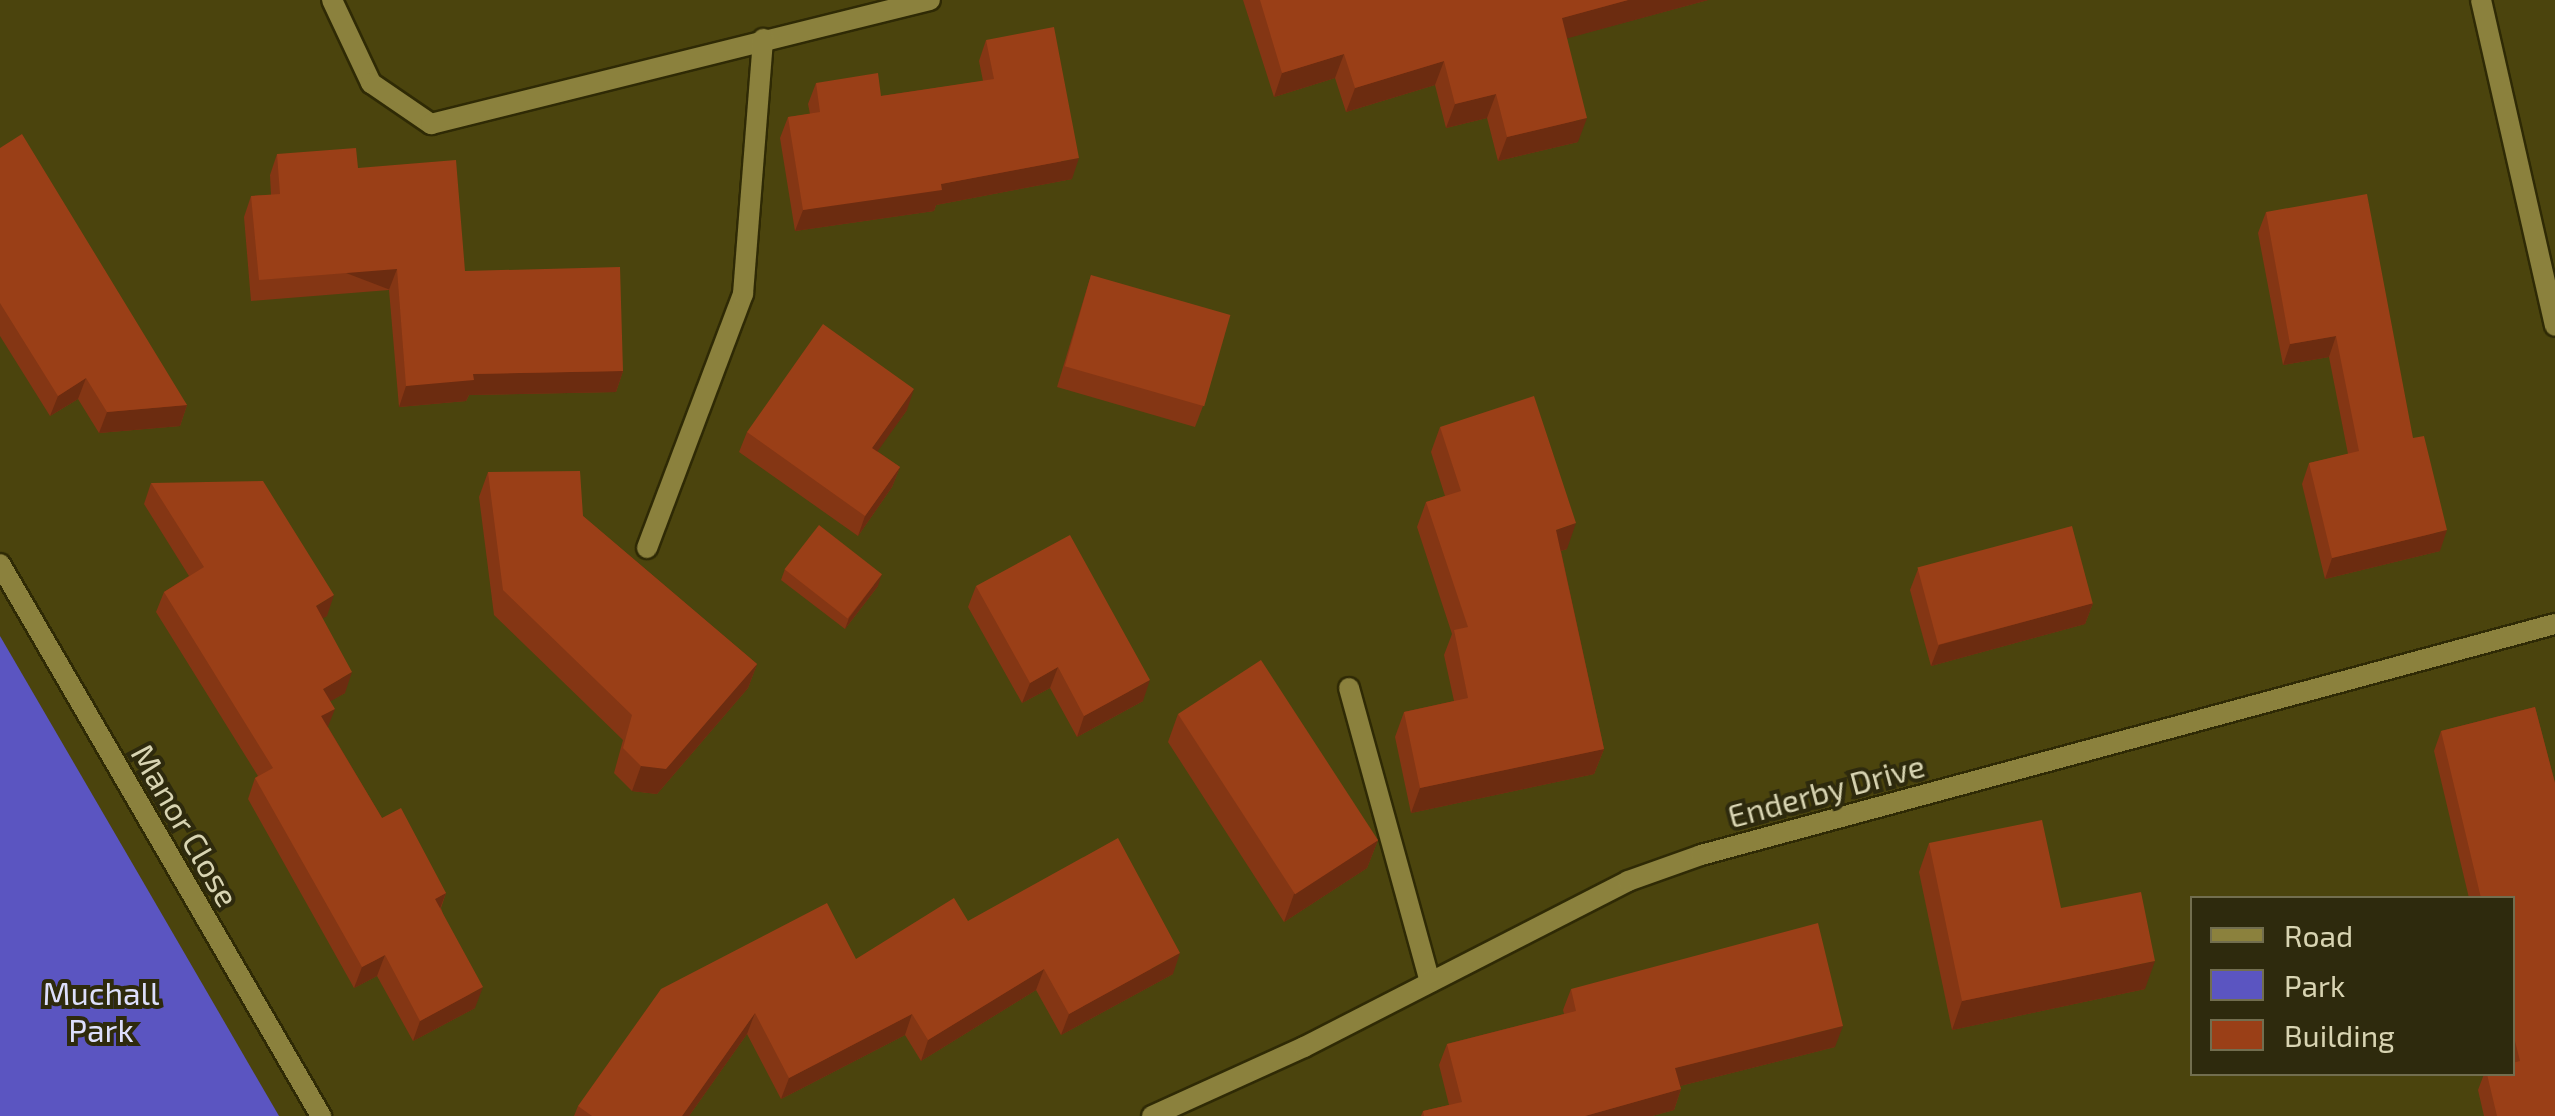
<!DOCTYPE html>
<html>
<head>
<meta charset="utf-8">
<style>
	body { margin:0 }
	#map { position:relative; width:2555px; height:1116px; overflow:hidden; background:#4b440d; font-family:"Exo 2",sans-serif }
	div>[style] { position:absolute }
	.green>* { inset:0; background:#5b55c1 }
	.roads { filter:drop-shadow(2px 0 #2f2a05) drop-shadow(-2px 0 #2f2a05) drop-shadow(0 2px #2f2a05) drop-shadow(0 -2px #2f2a05) }
	.lane>* { height:20px; margin:-10px; padding:0 10px; transform-origin:10px; border-radius:10px; background:#8b813d }
	.street>* { height:20px; margin:-10px; padding:0 10px; transform-origin:10px; border-radius:10px; background:#8b813d }
	.wall>* { inset:0; background:#843614 }
	.shaded-wall>* { inset:0; background:#6c2c10; transform-origin:0 0 }
	.building>* { inset:0; background:#9a3f17; transform-origin:0 0 }
	span { translate:-50% -50%; white-space:nowrap; text-align:center; line-height:1.15; -webkit-text-stroke:8px #2e2a0d; paint-order:stroke }
	.street-label { font-size:32px; color:#d8d4b2 }
	.park-label { font-size:32px; color:#dddffc }
	.legend { position:absolute; left:2190px; top:896px; width:325px; height:180px; box-sizing:border-box; background:#2e2a0d; border:2px solid #726e4f; margin:0; padding:12px 18px; list-style:none; font-size:30px; color:#d8d4b2 }
	.legend li { display:flex; align-items:center; gap:20px; height:50px }
	.legend b { width:50px; border:2px solid #726e4f }
</style>
</head>
<body>
<div id="map">
	<div class="green">
		<i style="clip-path:polygon(0 636px,142px 880px,279px 1116px,0 1116px)"></i>
	</div>
	<div class="roads">
		<div class="lane">
			<i style="left:1349px;top:688px;width:305px;rotate:74.6deg"></i>
		</div>
		<div class="street">
			<i style="left:332px;top:0;width:92px;rotate:64.8deg"></i>
			<i style="left:371px;top:83px;width:73px;rotate:34.3deg"></i>
			<i style="left:431px;top:124px;width:514px;rotate:-13.96deg"></i>
			<i style="left:2481px;top:0;width:334px;rotate:77.2deg"></i>
			<i style="left:647px;top:548px;width:272px;rotate:-69.3deg"></i>
			<i style="left:743px;top:294px;width:256px;rotate:-85.5deg"></i>
			<i style="left:0;top:564px;width:639px;rotate:59.82deg"></i>
			<i style="left:1152px;top:1116px;width:167px;rotate:-24.4deg"></i>
			<i style="left:1304px;top:1047px;width:364px;rotate:-27.1deg"></i>
			<i style="left:1628px;top:881px;width:77px;rotate:-19.6deg"></i>
			<i style="left:1701px;top:855px;width:885px;rotate:-15.14deg"></i>
		</div>
	</div>
	<div class="wall">
		<i style="clip-path:polygon(1243px 0,1708px 0,1567px 38px,1578px 142px,1498px 161px,1487px 118px,1446px 128px,1435px 85px,1346px 112px,1335px 78px,1274px 97px)"></i>
		<i style="clip-path:polygon(986px 40px,1072px 179px,936px 205px,934px 211px,795px 231px,780px 138px,788px 117px,810px 114px,808px 104px,816px 83px,881px 96px,983px 81px,979px 61px)"></i>
		<i style="clip-path:polygon(0 148px,187px 405px,180px 426px,99px 433px,78px 399px,50px 416px,0 336px)"></i>
		<i style="clip-path:polygon(277px 154px,358px 168px,465px 271px,623px 371px,616px 392px,469px 395px,466px 401px,399px 407px,389px 290px,251px 301px,244px 217px,251px 196px,271px 195px,270px 175px)"></i>
		<i style="clip-path:polygon(2266px 212px,2413px 438px,2440px 551px,2325px 579px,2302px 484px,2309px 463px,2348px 454px,2329px 357px,2283px 365px,2258px 233px)"></i>
		<i style="clip-path:polygon(1091px 275px,1203px 406px,1195px 427px,1057px 387px)"></i>
		<i style="clip-path:polygon(907px 410px,877px 451px,900px 467px,892px 487px,858px 536px,739px 452px,747px 432px)"></i>
		<i style="clip-path:polygon(1440px 427px,1567px 549px,1561px 551px,1604px 749px,1594px 774px,1411px 813px,1395px 737px,1404px 712px,1454px 701px,1444px 655px,1452px 634px,1417px 527px,1426px 502px,1445px 496px,1431px 452px)"></i>
		<i style="clip-path:polygon(488px 472px,583px 516px,757px 664px,748px 688px,657px 794px,632px 791px,614px 773px,623px 740px,494px 615px,479px 497px)"></i>
		<i style="clip-path:polygon(151px 483px,327px 616px,322px 618px,345px 693px,330px 701px,328px 727px,382px 818px,446px 893px,441px 908px,475px 1008px,413px 1041px,377px 976px,354px 988px,248px 799px,255px 778px,258px 776px,156px 612px,164px 592px,189px 576px,144px 504px)"></i>
		<i style="clip-path:polygon(785px 569px,878px 586px,845px 629px,781px 580px)"></i>
		<i style="clip-path:polygon(1918px 569px,2093px 603px,2085px 624px,1931px 666px,1910px 590px)"></i>
		<i style="clip-path:polygon(976px 586px,1143px 701px,1077px 737px,1050px 688px,1022px 703px,968px 607px)"></i>
		<i style="clip-path:polygon(2535px 707px,2555px 783px,2555px 1116px,2484px 1116px,2478px 1090px,2484px 1074px,2512px 1074px,2512px 898px,2469px 898px,2434px 751px,2441px 731px)"></i>
		<i style="clip-path:polygon(1178px 714px,1378px 840px,1367px 868px,1284px 922px,1168px 742px)"></i>
		<i style="clip-path:polygon(1929px 843px,2061px 908px,2145px 989px,1952px 1030px,1919px 872px)"></i>
		<i style="clip-path:polygon(968px 921px,1173px 974px,1061px 1035px,1036px 990px,921px 1061px,905px 1035px,781px 1099px,747px 1034px,689px 1116px,574px 1116px,578px 1106px,856px 959px)"></i>
		<i style="clip-path:polygon(1571px 989px,1835px 1047px,1680px 1086px,1681px 1089px,1674px 1110px,1652px 1116px,1421px 1116px,1423px 1111px,1449px 1105px,1439px 1065px,1447px 1044px,1564px 1014px,1563px 1010px)"></i>
	</div>
	<div class="shaded-wall">
		<i style="clip-path:polygon(1628px 0,1708px 0,1554px 42px,1562px 18px)"></i>
		<i style="clip-path:polygon(1344px 54px,1335px 78px,1274px 97px,1282px 73px)"></i>
		<i style="clip-path:polygon(1444px 61px,1435px 85px,1346px 112px,1355px 88px)"></i>
		<i style="clip-path:polygon(1496px 94px,1487px 118px,1446px 128px,1455px 104px)"></i>
		<i style="clip-path:polygon(1587px 118px,1578px 142px,1498px 161px,1507px 137px)"></i>
		<i style="clip-path:polygon(1079px 158px,1072px 179px,936px 205px,934px 211px,795px 231px,803px 210px)"></i>
		<i style="left:397px;top:269px;width:22px;height:138px;rotate:111deg"></i>
		<i style="clip-path:polygon(2336px 336px,2329px 357px,2283px 365px,2290px 344px)"></i>
		<i style="clip-path:polygon(623px 371px,616px 392px,469px 395px,466px 401px,399px 407px,406px 386px,473px 374px)"></i>
		<i style="clip-path:polygon(86px 378px,78px 399px,50px 416px,58px 396px)"></i>
		<i style="clip-path:polygon(914px 389px,907px 410px,865px 469px,872px 448px)"></i>
		<i style="clip-path:polygon(187px 405px,180px 426px,99px 433px,107px 412px)"></i>
		<i style="clip-path:polygon(900px 467px,892px 487px,858px 536px,865px 516px)"></i>
		<i style="clip-path:polygon(1576px 523px,1567px 549px,1547px 555px,1556px 530px)"></i>
		<i style="clip-path:polygon(2447px 530px,2440px 551px,2325px 579px,2332px 558px)"></i>
		<i style="clip-path:polygon(882px 574px,878px 586px,845px 629px,849px 618px)"></i>
		<i style="clip-path:polygon(334px 595px,327px 616px,308px 627px,316px 606px)"></i>
		<i style="clip-path:polygon(2093px 603px,2085px 624px,1931px 666px,1939px 645px)"></i>
		<i style="clip-path:polygon(757px 664px,748px 688px,657px 794px,632px 791px,641px 766px)"></i>
		<i style="clip-path:polygon(1058px 667px,1050px 688px,1022px 703px,1030px 683px)"></i>
		<i style="clip-path:polygon(352px 672px,345px 693px,315px 710px,323px 689px)"></i>
		<i style="clip-path:polygon(1150px 680px,1143px 701px,1077px 737px,1084px 716px)"></i>
		<i style="clip-path:polygon(335px 709px,327px 729px,321px 716px)"></i>
		<i style="clip-path:polygon(1604px 749px,1594px 774px,1411px 813px,1420px 788px)"></i>
		<i style="clip-path:polygon(1378px 840px,1367px 868px,1284px 922px,1294px 894px)"></i>
		<i style="clip-path:polygon(446px 893px,438px 914px,435px 899px)"></i>
		<i style="clip-path:polygon(1180px 953px,1173px 974px,1061px 1035px,1069px 1014px)"></i>
		<i style="clip-path:polygon(385px 955px,377px 976px,354px 988px,362px 967px)"></i>
		<i style="clip-path:polygon(2155px 961px,2145px 989px,1952px 1030px,1962px 1001px)"></i>
		<i style="clip-path:polygon(1044px 969px,1036px 990px,921px 1061px,928px 1040px)"></i>
		<i style="clip-path:polygon(483px 987px,475px 1008px,413px 1041px,420px 1021px)"></i>
		<i style="clip-path:polygon(755px 1013px,747px 1034px,689px 1116px,682px 1116px)"></i>
		<i style="clip-path:polygon(912px 1014px,905px 1035px,781px 1099px,789px 1078px)"></i>
		<i style="clip-path:polygon(1843px 1026px,1835px 1047px,1668px 1089px,1675px 1068px)"></i>
		<i style="clip-path:polygon(1681px 1089px,1674px 1110px,1652px 1116px,1585px 1116px)"></i>
	</div>
	<div class="building">
		<i style="clip-path:polygon(1260px 0,1628px 0,1562px 18px,1587px 118px,1507px 137px,1496px 94px,1455px 104px,1444px 61px,1355px 88px,1344px 54px,1282px 73px)"></i>
		<i style="clip-path:polygon(1054px 27px,1079px 158px,941px 184px,942px 190px,803px 210px,788px 117px,820px 112px,816px 83px,878px 73px,881px 96px,994px 79px,986px 40px)"></i>
		<i style="clip-path:polygon(22px 134px,187px 405px,107px 412px,86px 378px,58px 396px,0 303px,0 148px)"></i>
		<i style="clip-path:polygon(356px 148px,358px 168px,456px 160px,465px 271px,620px 267px,623px 371px,473px 374px,474px 380px,406px 386px,397px 269px,259px 280px,251px 196px,280px 194px,277px 154px)"></i>
		<i style="clip-path:polygon(2367px 194px,2413px 438px,2424px 436px,2447px 530px,2332px 558px,2309px 463px,2359px 451px,2336px 336px,2290px 344px,2266px 212px)"></i>
		<i style="left:1091px;top:275px;width:145px;height:95px;rotate:16deg"></i>
		<i style="clip-path:polygon(823px 324px,914px 389px,872px 448px,900px 467px,865px 516px,747px 432px)"></i>
		<i style="clip-path:polygon(1534px 396px,1576px 523px,1556px 530px,1604px 749px,1420px 788px,1404px 712px,1468px 698px,1454px 630px,1468px 627px,1426px 502px,1461px 491px,1440px 427px)"></i>
		<i style="clip-path:polygon(580px 471px,583px 516px,757px 664px,666px 769px,641px 766px,623px 748px,632px 715px,503px 590px,488px 472px)"></i>
		<i style="clip-path:polygon(263px 481px,334px 595px,316px 606px,352px 672px,323px 689px,335px 709px,321px 716px,382px 818px,401px 808px,446px 893px,435px 899px,483px 987px,420px 1021px,385px 955px,362px 967px,255px 778px,273px 768px,164px 592px,204px 567px,151px 483px)"></i>
		<i style="left:819px;top:525px;width:80px;height:56px;rotate:38deg"></i>
		<i style="left:2072px;top:526px;width:80px;height:160px;rotate:75deg"></i>
		<i style="clip-path:polygon(1070px 535px,1150px 680px,1084px 716px,1058px 667px,1030px 683px,976px 586px)"></i>
		<i style="left:1261px;top:660px;width:215px;height:99px;rotate:57deg"></i>
		<i style="clip-path:polygon(2535px 707px,2555px 783px,2555px 1116px,2497px 1116px,2487px 1074px,2512px 1074px,2512px 1063px,2520px 1061px,2512px 1029px,2512px 898px,2481px 898px,2441px 731px)"></i>
		<i style="clip-path:polygon(2042px 820px,2061px 908px,2141px 892px,2155px 961px,1962px 1001px,1929px 843px)"></i>
		<i style="clip-path:polygon(1118px 838px,1180px 953px,1069px 1014px,1044px 969px,928px 1040px,912px 1014px,789px 1078px,755px 1013px,682px 1116px,592px 1116px,578px 1106px,661px 989px,827px 903px,856px 959px,954px 898px,968px 921px)"></i>
		<i style="clip-path:polygon(1818px 923px,1843px 1026px,1675px 1068px,1681px 1089px,1585px 1116px,1424px 1116px,1423px 1111px,1462px 1102px,1447px 1044px,1576px 1011px,1571px 989px)"></i>
	</div>
	<div class="street-label">
		<span style="left:1826px;top:790px;rotate:-15deg">Enderby Drive</span>
		<span style="left:186px;top:825px;rotate:60deg">Manor Close</span>
	</div>
	<div class="park-label">
		<span style="left:101px;top:1011px">Muchall<br>Park</span>
	</div>
	<ul class="legend">
	<li><b style="height:12px;background:#8b813d"></b>Road</li>
	<li><b style="height:28px;background:#5b55c1"></b>Park</li>
	<li><b style="height:28px;background:#9a3f17"></b>Building</li>
	</ul>
</div>
</body>
</html>
